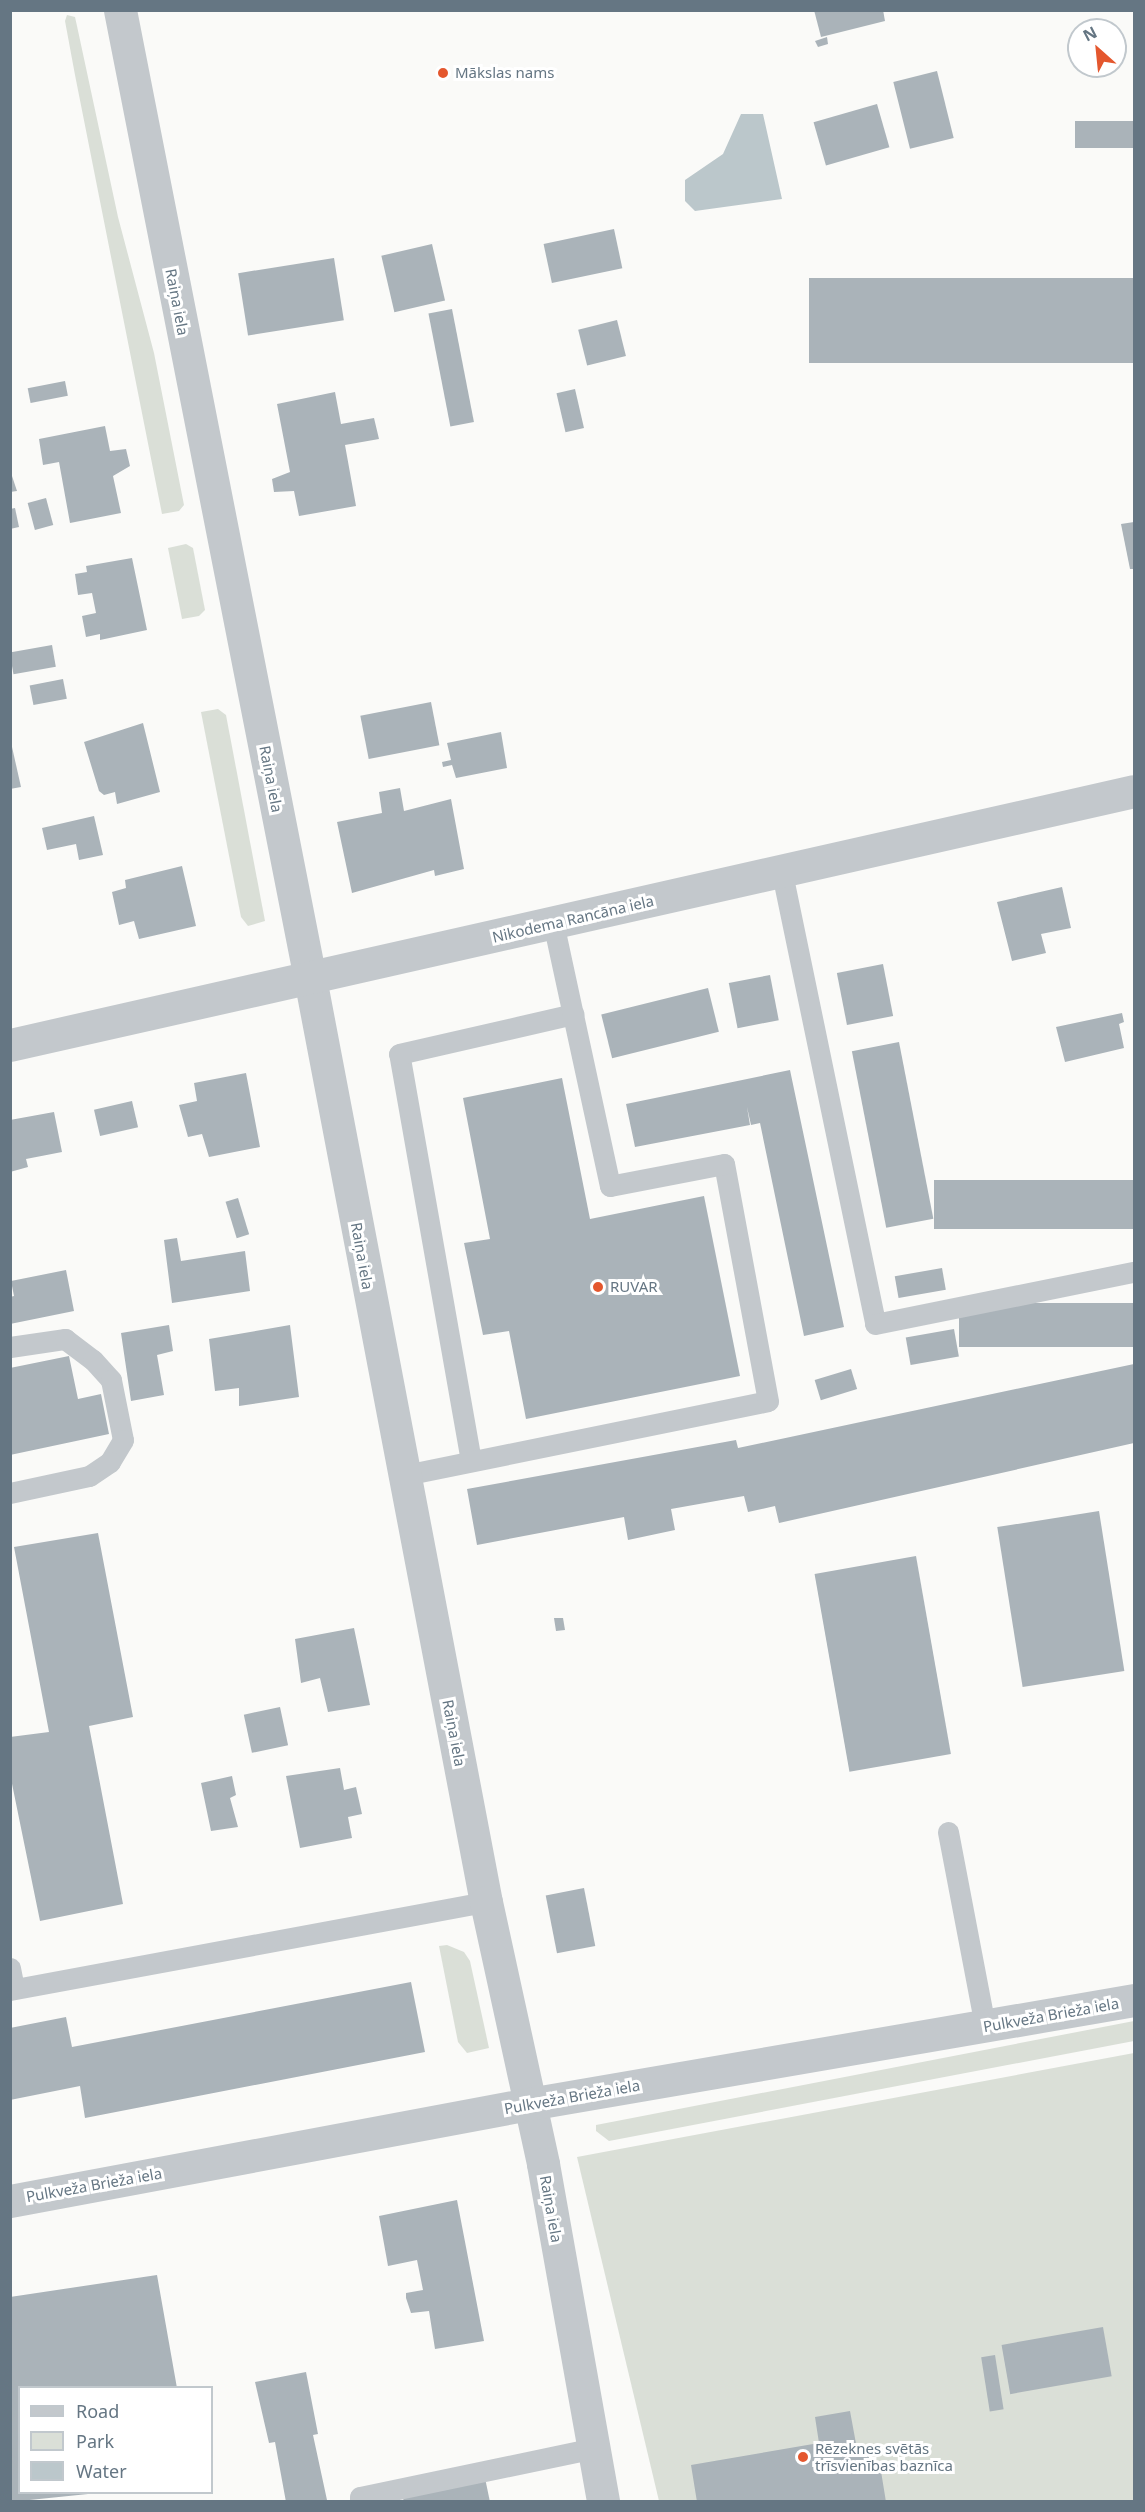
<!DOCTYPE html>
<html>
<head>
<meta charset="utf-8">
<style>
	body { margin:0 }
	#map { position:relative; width:1145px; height:2512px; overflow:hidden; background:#fafaf8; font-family:"Noto Sans",sans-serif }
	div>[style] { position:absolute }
	.green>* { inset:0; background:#dadfd7 }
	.water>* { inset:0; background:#bbc7cb }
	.building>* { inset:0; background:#aab3b9; transform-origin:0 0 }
	.service>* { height:21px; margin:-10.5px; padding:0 10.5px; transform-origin:10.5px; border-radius:10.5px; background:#c3c8cc }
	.minor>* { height:33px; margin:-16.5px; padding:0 16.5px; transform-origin:16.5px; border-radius:16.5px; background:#c3c8cc }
	.dots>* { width:16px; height:16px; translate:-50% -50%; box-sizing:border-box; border:3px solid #fff; border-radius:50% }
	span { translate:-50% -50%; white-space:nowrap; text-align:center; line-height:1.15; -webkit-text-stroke:6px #fff; paint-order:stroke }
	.poi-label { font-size:15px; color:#657683 }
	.left { translate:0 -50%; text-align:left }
	.street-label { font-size:15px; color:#657683 }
	.frame { position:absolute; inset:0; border:12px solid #657683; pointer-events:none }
	.legend { position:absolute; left:18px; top:2386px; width:195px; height:108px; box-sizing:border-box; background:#fff; border:2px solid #c1c8cd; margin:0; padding:8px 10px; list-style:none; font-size:18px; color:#657683 }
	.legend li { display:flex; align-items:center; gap:12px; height:30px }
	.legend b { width:30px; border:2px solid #c1c8cd }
	.north { position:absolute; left:1067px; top:18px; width:60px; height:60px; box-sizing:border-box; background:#fff; border:2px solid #c1c8cd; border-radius:50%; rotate:333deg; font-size:16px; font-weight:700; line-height:24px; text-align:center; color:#657683 }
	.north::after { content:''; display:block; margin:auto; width:21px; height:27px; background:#e4572e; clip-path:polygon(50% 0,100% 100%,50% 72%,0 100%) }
</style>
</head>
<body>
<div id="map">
	<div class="green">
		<i style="clip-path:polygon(67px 15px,75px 17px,77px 26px,118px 217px,154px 353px,184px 505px,179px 511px,162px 514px,75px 75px,65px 21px)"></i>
		<i style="clip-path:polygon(186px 544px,193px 548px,205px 610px,199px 616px,182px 619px,168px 548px)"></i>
		<i style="clip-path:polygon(218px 709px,226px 715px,265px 921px,248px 926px,241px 917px,201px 712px)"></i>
		<i style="clip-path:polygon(447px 1945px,464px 1952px,470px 1961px,489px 2048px,467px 2053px,458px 2042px,439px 1946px)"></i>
		<i style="clip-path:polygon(1134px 2021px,1134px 2041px,609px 2141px,596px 2131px,596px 2125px)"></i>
		<i style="clip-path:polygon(1134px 2053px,1133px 2501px,659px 2501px,577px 2157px)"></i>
	</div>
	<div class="water">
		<i style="clip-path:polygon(741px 114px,763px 114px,782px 199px,695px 211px,685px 201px,685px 180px,723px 154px)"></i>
	</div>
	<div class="building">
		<i style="clip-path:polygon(814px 10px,883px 10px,885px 21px,821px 37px)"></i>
		<i style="clip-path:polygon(827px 37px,828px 44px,818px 47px,815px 41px)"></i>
		<i style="left:937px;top:71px;width:69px;height:45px;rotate:76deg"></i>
		<i style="left:877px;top:104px;width:45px;height:66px;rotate:74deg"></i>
		<i style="left:1134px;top:121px;width:27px;height:59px;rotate:90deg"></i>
		<i style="left:614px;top:229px;width:40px;height:72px;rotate:78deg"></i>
		<i style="left:432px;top:244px;width:58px;height:52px;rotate:77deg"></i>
		<i style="left:334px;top:258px;width:63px;height:97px;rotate:81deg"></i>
		<i style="left:1134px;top:278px;width:85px;height:325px;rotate:90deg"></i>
		<i style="left:452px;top:309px;width:115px;height:24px;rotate:79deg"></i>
		<i style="left:617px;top:320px;width:37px;height:40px;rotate:76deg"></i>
		<i style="left:65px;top:381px;width:15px;height:38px;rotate:79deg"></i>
		<i style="left:575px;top:389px;width:40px;height:19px;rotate:77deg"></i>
		<i style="clip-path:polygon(335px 392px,341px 424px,374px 418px,379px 439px,345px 445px,356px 506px,299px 516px,294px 491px,274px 492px,272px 479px,290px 472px,277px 404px)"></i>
		<i style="clip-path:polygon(105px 426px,110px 451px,126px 449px,130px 466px,113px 476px,121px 513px,70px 523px,59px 462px,43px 465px,39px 439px)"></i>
		<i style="clip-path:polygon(10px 470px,17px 491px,10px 492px)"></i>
		<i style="left:46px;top:498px;width:28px;height:19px;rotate:75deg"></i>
		<i style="clip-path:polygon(15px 508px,19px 527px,10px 529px,10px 509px)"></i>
		<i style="clip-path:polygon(1134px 522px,1134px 569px,1130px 569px,1121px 524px)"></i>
		<i style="clip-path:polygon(132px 558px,147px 630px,100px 640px,100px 634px,86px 637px,82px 616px,96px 613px,92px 593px,78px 595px,75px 574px,87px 572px,86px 566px)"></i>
		<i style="left:52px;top:645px;width:22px;height:43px;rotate:80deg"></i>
		<i style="left:63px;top:679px;width:20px;height:34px;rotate:79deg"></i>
		<i style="left:431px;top:702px;width:44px;height:72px;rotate:79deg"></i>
		<i style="clip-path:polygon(143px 723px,160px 792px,117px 804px,115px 792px,104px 795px,99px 791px,84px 742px)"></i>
		<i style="clip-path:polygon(501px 732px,507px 768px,456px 778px,452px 765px,443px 767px,442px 762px,451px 760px,447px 743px)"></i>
		<i style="clip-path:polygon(10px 738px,21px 787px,10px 789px)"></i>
		<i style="clip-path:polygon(400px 788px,404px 811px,451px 799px,464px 869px,435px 876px,434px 870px,352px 893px,337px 822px,382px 813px,379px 792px)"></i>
		<i style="clip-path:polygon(94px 816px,103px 855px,79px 860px,76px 844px,47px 850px,42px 828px)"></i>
		<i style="clip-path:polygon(182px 866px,196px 926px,139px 939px,134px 921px,119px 925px,112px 892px,126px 888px,125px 880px)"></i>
		<i style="clip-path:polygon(1062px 887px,1071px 928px,1041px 934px,1046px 953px,1012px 961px,997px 902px)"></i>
		<i style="left:883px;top:964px;width:53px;height:47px;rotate:79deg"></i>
		<i style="left:770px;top:975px;width:46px;height:42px;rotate:79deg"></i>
		<i style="left:708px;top:988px;width:45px;height:110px;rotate:76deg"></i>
		<i style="clip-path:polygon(1122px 1013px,1124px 1022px,1119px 1024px,1124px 1048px,1065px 1062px,1056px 1027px)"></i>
		<i style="left:899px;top:1042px;width:180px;height:48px;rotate:79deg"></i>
		<i style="clip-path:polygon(790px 1070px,844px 1327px,804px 1336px,760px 1123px,751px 1125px,747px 1107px,750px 1125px,635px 1147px,626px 1104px)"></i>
		<i style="clip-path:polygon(246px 1073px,260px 1147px,209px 1157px,202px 1134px,188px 1137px,179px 1105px,197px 1101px,194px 1083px)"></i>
		<i style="clip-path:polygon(562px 1078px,590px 1219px,704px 1196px,740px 1376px,526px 1419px,509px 1331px,483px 1335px,464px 1243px,490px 1239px,463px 1098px)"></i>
		<i style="left:132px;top:1101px;width:27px;height:39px;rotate:77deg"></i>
		<i style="clip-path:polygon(54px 1112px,62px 1152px,26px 1159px,28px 1167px,10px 1172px,10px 1120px)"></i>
		<i style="left:1134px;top:1180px;width:49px;height:200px;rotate:90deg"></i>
		<i style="left:238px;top:1198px;width:38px;height:13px;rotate:73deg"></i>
		<i style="clip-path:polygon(177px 1238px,181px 1261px,245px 1251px,250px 1291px,172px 1303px,164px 1240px)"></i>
		<i style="left:942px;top:1268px;width:22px;height:48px;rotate:80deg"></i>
		<i style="clip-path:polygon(66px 1270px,74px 1311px,10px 1324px,10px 1297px,14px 1296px,11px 1281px)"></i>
		<i style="left:1134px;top:1303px;width:44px;height:175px;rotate:90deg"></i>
		<i style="clip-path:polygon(169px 1325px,173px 1351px,157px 1355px,164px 1395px,131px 1401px,121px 1333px)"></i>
		<i style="clip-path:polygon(290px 1325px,299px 1397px,239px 1406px,239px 1388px,215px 1391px,209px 1339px)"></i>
		<i style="left:954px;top:1329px;width:28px;height:49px;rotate:80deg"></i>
		<i style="clip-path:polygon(69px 1356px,78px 1399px,101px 1394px,109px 1434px,10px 1455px,10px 1368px)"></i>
		<i style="clip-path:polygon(1134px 1364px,1134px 1443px,779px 1523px,775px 1506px,748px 1512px,744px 1496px,671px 1509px,675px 1530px,628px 1540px,624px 1517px,477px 1545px,467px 1489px,736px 1440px,738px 1448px)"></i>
		<i style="left:851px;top:1369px;width:21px;height:38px;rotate:73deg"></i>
		<i style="left:1099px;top:1511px;width:162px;height:103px;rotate:81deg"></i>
		<i style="clip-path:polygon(98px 1533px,133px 1717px,89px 1726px,123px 1904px,40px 1921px,10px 1774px,10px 1737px,49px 1732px,14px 1547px)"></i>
		<i style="left:916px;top:1556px;width:201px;height:103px;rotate:80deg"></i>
		<i style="clip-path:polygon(554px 1618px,563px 1618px,565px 1630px,556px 1631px)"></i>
		<i style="clip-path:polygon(354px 1628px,370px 1705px,328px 1712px,320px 1678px,301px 1683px,295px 1639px)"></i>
		<i style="left:280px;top:1707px;width:39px;height:37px;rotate:78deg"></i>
		<i style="clip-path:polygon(340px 1768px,344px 1790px,356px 1787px,362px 1814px,348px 1817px,352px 1838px,300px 1848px,286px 1776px)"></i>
		<i style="clip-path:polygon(232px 1776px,236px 1795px,230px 1798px,238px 1827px,211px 1831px,201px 1783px)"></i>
		<i style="left:584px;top:1888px;width:59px;height:39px;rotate:79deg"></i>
		<i style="clip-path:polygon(411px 1982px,425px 2052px,85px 2118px,80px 2086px,10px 2100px,10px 2028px,66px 2017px,72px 2047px)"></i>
		<i style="clip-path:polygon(457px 2200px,484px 2341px,435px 2349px,429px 2311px,411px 2313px,406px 2298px,406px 2293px,423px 2290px,417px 2260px,388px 2266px,379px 2216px)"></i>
		<i style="clip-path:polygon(157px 2275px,177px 2388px,20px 2388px,20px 2493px,88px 2494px,10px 2502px,10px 2297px)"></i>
		<i style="left:1103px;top:2327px;width:50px;height:103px;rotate:80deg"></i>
		<i style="left:995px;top:2355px;width:55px;height:14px;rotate:81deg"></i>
		<i style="clip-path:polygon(306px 2372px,318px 2434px,313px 2435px,327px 2500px,286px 2502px,275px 2442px,269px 2443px,255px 2382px)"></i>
		<i style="clip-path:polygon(850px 2411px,857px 2449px,880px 2465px,886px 2502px,697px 2502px,691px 2465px,819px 2443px,815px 2417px)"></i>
		<i style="clip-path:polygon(485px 2478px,490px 2502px,404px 2502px,402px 2495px)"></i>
	</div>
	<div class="service">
		<i style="left:782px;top:873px;width:460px;rotate:78.3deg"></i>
		<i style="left:875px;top:1324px;width:264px;rotate:-11.4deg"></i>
		<i style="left:10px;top:1347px;width:56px;rotate:-8.3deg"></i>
		<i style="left:65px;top:1339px;width:35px;rotate:37deg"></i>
		<i style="left:93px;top:1360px;width:27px;rotate:48deg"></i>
		<i style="left:111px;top:1380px;width:61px;rotate:78.7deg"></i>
		<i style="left:123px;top:1440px;width:26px;rotate:121deg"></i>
		<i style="left:110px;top:1462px;width:25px;rotate:146deg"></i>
		<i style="left:89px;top:1476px;width:81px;rotate:167.9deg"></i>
		<i style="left:471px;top:1461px;width:413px;rotate:-100deg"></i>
		<i style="left:399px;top:1054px;width:179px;rotate:-12.9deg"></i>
		<i style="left:405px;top:1475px;width:370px;rotate:-11.5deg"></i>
		<i style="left:768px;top:1401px;width:241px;rotate:-100.5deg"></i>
		<i style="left:724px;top:1164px;width:116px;rotate:169.1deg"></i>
		<i style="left:610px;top:1186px;width:269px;rotate:-102.2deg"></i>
		<i style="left:948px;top:1832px;width:197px;rotate:79.2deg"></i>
		<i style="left:10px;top:1968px;width:21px;rotate:79deg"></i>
		<i style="left:10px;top:1990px;width:484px;rotate:-10.5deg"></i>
		<i style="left:360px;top:2502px;width:5px;rotate:-90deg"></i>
		<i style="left:360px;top:2497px;width:239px;rotate:-11.8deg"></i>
	</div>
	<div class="minor">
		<i style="left:120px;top:10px;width:986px;rotate:78.9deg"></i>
		<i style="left:310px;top:978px;width:941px;rotate:79.22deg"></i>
		<i style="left:486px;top:1902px;width:268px;rotate:77.7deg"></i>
		<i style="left:543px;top:2164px;width:343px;rotate:79.9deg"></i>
		<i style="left:10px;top:1045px;width:1152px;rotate:-12.73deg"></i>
		<i style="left:10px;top:2201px;width:528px;rotate:-10.59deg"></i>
		<i style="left:529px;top:2104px;width:614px;rotate:-9.75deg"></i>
	</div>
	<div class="dots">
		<i style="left:443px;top:73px;background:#e4572e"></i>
		<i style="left:598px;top:1287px;background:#e4572e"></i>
		<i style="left:803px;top:2457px;background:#e4572e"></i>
	</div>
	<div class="poi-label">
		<span class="left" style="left:455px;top:73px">Mākslas nams</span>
		<span class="left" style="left:610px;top:1287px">RUVAR</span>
		<span class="left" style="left:815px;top:2457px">Rēzeknes svētās<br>trīsvienības baznīca</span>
	</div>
	<div class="street-label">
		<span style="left:177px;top:302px;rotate:79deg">Raiņa iela</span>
		<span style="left:271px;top:779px;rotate:79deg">Raiņa iela</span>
		<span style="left:573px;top:919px;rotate:-13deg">Nikodema Rancāna iela</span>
		<span style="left:362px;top:1256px;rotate:80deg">Raiņa iela</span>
		<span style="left:454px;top:1733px;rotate:79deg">Raiņa iela</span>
		<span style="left:1051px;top:2015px;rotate:-10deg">Pulkveža Brieža iela</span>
		<span style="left:572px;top:2097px;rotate:-10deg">Pulkveža Brieža iela</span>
		<span style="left:94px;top:2185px;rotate:-10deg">Pulkveža Brieža iela</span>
		<span style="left:551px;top:2209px;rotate:80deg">Raiņa iela</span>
	</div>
	<div class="frame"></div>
	<ul class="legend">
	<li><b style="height:8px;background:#c3c8cc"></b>Road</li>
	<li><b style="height:16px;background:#dadfd7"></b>Park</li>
	<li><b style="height:16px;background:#bbc7cb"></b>Water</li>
	</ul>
	<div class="north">N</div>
</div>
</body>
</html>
